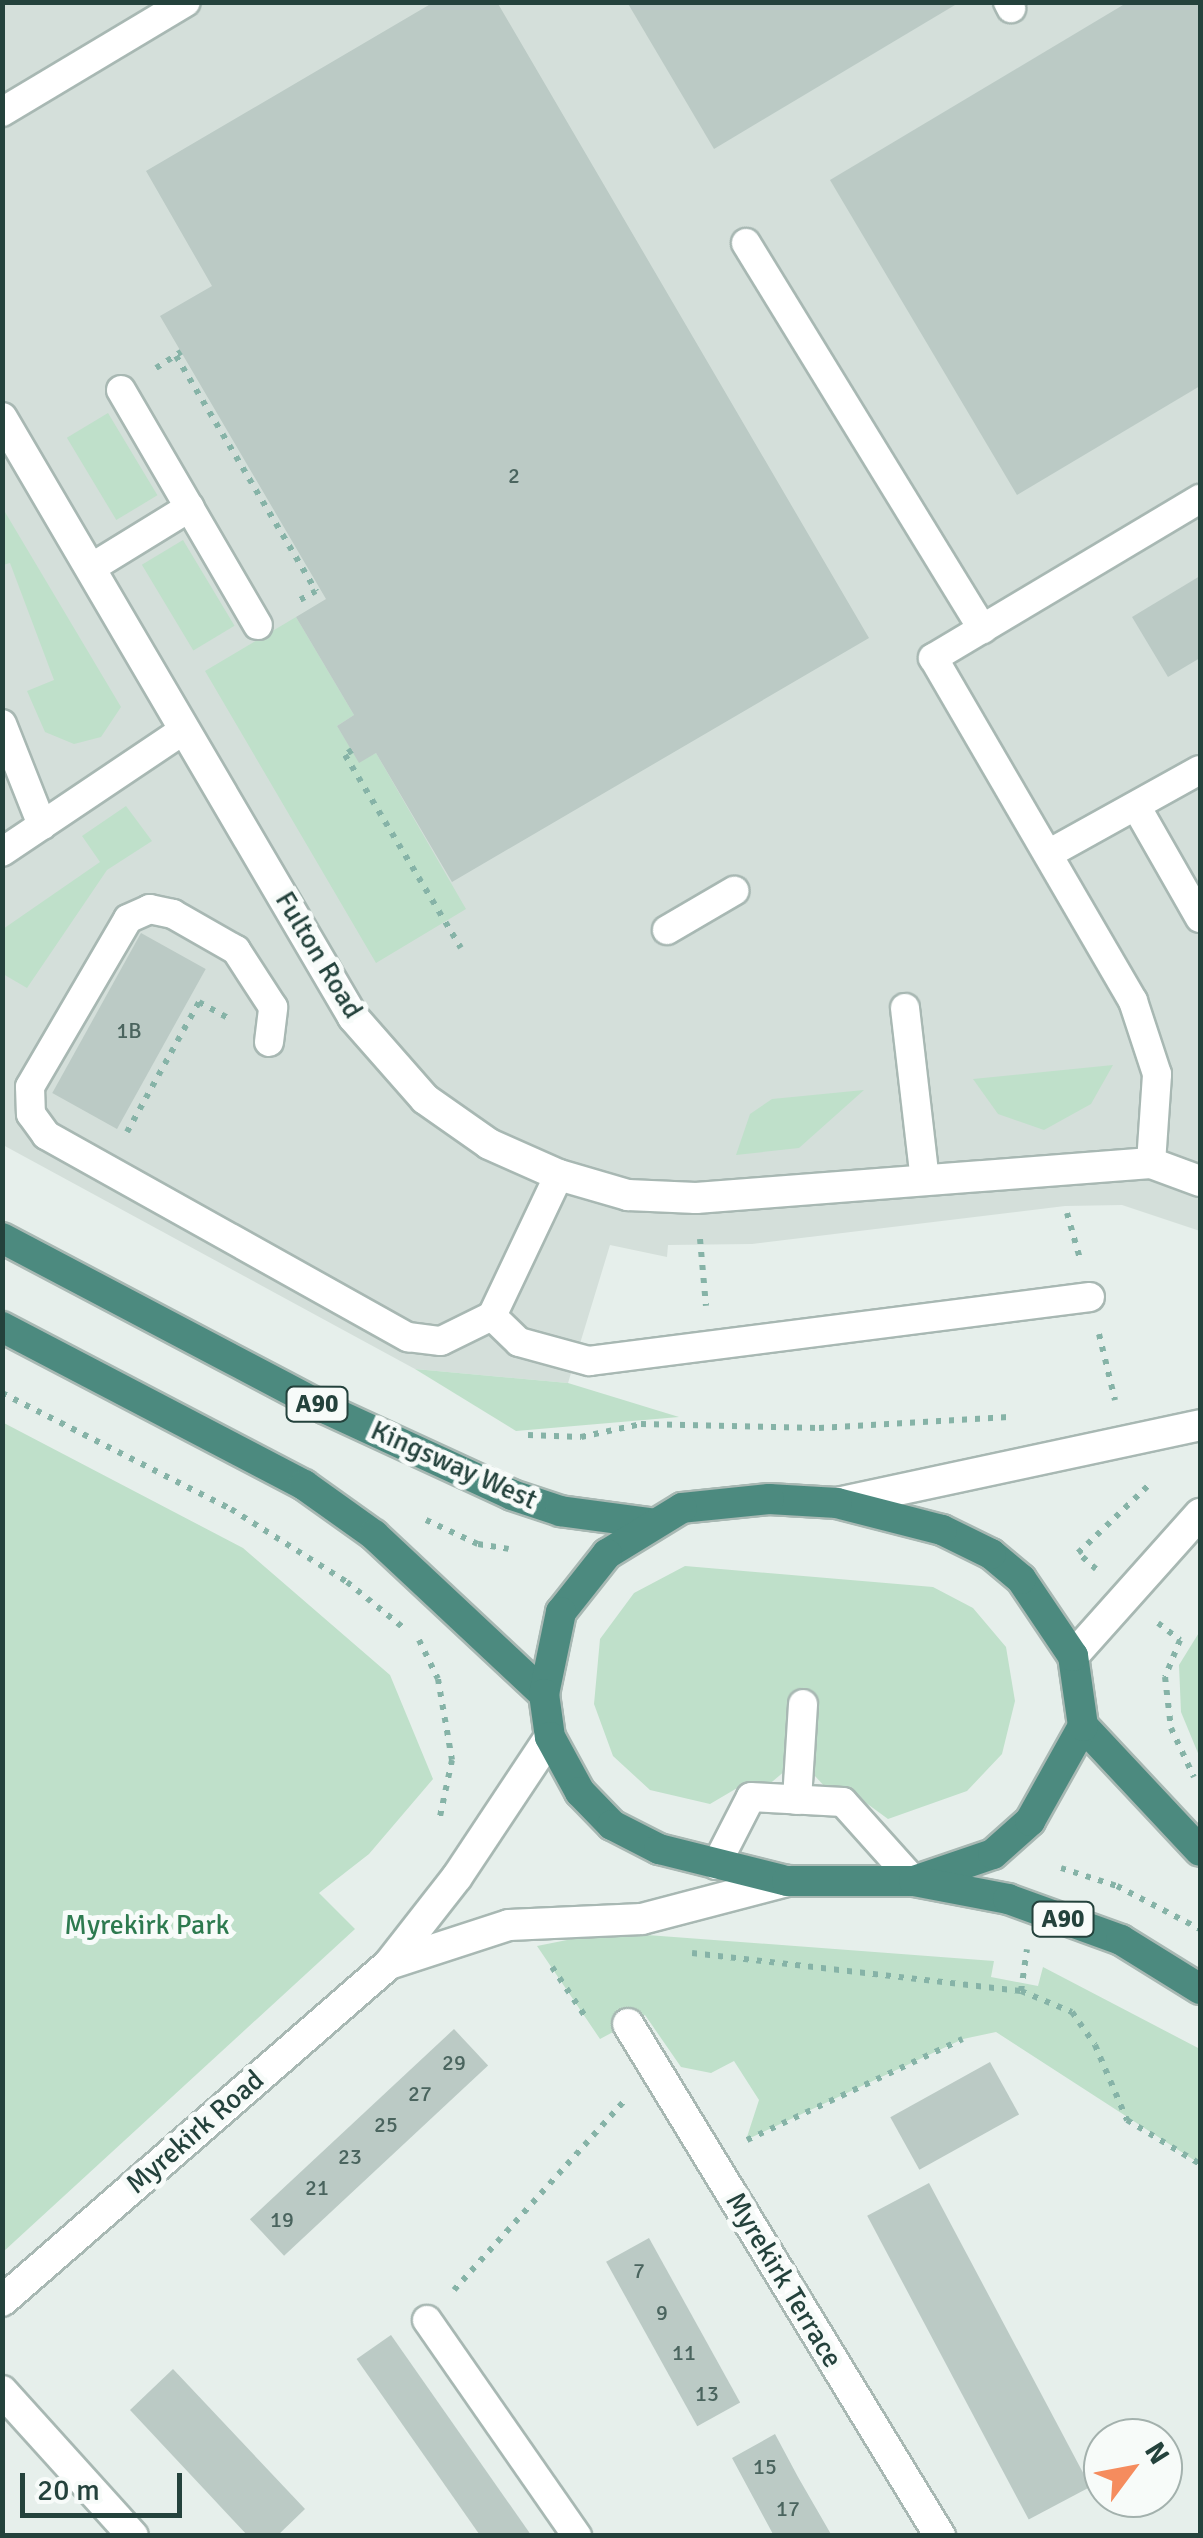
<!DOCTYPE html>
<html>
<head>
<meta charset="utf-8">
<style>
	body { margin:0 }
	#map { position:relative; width:1203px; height:2538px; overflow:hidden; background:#e6efeb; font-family:Signika,sans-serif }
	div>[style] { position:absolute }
	.built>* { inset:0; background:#d4dfda }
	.green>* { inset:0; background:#bfe0ca; transform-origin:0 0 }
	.building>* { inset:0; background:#bbcac5; transform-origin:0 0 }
	.path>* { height:6px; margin-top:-3px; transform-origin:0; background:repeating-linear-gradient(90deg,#86b3a7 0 5px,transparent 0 13px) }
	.roads { filter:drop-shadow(2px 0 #a8b8b3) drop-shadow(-2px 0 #a8b8b3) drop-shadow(0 2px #a8b8b3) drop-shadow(0 -2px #a8b8b3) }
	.service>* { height:28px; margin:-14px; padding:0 14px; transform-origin:14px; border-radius:14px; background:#fff }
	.minor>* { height:30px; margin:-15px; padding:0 15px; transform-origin:15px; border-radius:15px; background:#fff }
	.tertiary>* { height:30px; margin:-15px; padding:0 15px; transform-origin:15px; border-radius:15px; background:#fff }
	.trunk>* { height:30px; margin:-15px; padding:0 15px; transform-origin:15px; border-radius:15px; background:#4c8a7f }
	span { translate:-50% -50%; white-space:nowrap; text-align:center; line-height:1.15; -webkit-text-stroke:10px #f7fbf9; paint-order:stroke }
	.number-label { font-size:22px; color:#4a645e }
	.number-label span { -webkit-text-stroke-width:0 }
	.shield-label span { padding:2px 8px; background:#f7fbf9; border:2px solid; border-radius:8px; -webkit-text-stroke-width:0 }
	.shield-label { font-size:25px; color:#24423c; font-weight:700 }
	.street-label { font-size:28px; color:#24423c }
	.park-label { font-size:28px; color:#2d7a4f }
	.frame { position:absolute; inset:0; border:5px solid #24423c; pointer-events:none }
	.north { position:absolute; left:1083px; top:2418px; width:100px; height:100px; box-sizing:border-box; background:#f7fbf9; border:2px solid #a3b1ad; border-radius:50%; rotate:58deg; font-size:28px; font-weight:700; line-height:40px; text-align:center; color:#24423c }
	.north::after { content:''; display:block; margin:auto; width:35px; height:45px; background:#f58c5e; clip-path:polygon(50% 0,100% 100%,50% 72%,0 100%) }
	.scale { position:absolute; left:20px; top:2473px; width:162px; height:45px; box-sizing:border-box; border:5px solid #24423c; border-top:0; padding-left:12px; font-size:30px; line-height:35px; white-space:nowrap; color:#24423c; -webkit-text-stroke:8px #f7fbf9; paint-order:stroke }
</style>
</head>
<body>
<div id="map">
	<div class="built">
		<i style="clip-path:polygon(3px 3px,1200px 3px,1200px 1231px,1122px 1205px,1065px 1206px,752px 1244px,668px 1245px,667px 1257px,610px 1245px,568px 1383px,415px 1369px,3px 1145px)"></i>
	</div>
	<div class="green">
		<i style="left:108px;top:413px;width:96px;height:48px;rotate:59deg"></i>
		<i style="clip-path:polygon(2px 507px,121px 707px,101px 737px,74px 744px,45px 732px,27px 691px,54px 680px,10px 563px,3px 565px)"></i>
		<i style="left:183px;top:540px;width:100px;height:48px;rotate:59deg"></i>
		<i style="clip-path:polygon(296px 617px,354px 715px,337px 726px,359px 762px,376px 753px,466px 909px,376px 963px,205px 671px)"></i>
		<i style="clip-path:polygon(126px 806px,152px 841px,107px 870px,27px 988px,3px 974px,3px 929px,100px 862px,82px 836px)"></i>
		<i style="clip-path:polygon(1113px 1065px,1091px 1104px,1044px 1130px,998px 1114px,973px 1079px)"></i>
		<i style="clip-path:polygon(864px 1090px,799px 1148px,736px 1155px,750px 1114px,772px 1099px)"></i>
		<i style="clip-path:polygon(415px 1369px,568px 1383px,679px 1417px,516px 1431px)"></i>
		<i style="clip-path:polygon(2px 1422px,243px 1548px,390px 1675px,433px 1779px,369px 1854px,319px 1893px,355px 1929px,3px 2252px)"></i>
		<i style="clip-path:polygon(685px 1566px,933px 1587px,973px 1608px,1006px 1647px,1015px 1701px,1002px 1754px,967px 1791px,888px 1819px,847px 1789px,827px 1789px,814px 1775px,817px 1698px,791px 1697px,786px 1770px,766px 1787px,744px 1784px,710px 1804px,650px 1790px,613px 1756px,594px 1704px,600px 1639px,634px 1593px)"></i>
		<i style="clip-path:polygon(1200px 1631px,1200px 1758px,1181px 1712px,1179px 1665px)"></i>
		<i style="clip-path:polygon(607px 1932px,994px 1961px,991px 1977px,1038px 1986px,1043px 1967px,1200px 2049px,1200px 2164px,996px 2032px,963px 2039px,746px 2140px,759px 2100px,734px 2061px,711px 2073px,681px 2067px,645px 2015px,600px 2039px,537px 1946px)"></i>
	</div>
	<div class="building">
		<i style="clip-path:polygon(434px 2px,497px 2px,869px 638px,452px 882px,376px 753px,359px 763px,337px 726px,354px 715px,296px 617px,326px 599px,160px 316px,212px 286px,146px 171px)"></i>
		<i style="clip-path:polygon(627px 2px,960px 2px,714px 149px)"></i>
		<i style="clip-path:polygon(1128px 2px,1200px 2px,1200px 386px,1017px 495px,830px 180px)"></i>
		<i style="clip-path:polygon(1200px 576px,1200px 658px,1168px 677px,1132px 617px)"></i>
		<i style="left:141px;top:933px;width:74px;height:183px;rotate:29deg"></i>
		<i style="left:454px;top:2029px;width:50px;height:279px;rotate:47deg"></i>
		<i style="left:990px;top:2062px;width:60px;height:114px;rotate:61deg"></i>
		<i style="left:929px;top:2183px;width:344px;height:70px;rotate:62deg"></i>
		<i style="left:649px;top:2238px;width:188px;height:49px;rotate:61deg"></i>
		<i style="left:391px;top:2335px;width:246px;height:42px;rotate:55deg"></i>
		<i style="clip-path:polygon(173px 2369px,305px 2509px,277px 2536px,248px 2536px,130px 2410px)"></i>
		<i style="clip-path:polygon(775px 2434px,798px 2477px,832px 2536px,774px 2536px,732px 2458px)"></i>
	</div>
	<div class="path">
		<i style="left:176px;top:356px;width:274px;rotate:59.2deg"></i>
		<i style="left:316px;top:591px;width:25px;rotate:151deg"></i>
		<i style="left:156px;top:368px;width:30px;rotate:-33deg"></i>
		<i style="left:352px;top:750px;width:9px;rotate:144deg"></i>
		<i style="left:345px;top:755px;width:225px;rotate:59deg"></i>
		<i style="left:127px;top:1132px;width:149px;rotate:-61deg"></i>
		<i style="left:199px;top:1002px;width:33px;rotate:29deg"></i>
		<i style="left:1067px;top:1213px;width:48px;rotate:74.2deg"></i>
		<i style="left:700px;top:1239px;width:67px;rotate:84.9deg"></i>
		<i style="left:1099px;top:1334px;width:68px;rotate:76.4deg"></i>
		<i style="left:2px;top:1393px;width:257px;rotate:26.9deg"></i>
		<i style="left:231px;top:1509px;width:137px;rotate:32.2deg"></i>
		<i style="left:347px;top:1582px;width:76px;rotate:39.1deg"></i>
		<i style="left:528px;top:1435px;width:53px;rotate:2.2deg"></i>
		<i style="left:581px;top:1437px;width:61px;rotate:-12.2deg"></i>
		<i style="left:641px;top:1424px;width:178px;rotate:1.3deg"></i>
		<i style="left:819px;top:1428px;width:190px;rotate:-3.3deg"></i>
		<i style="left:426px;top:1520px;width:57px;rotate:24.8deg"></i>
		<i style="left:478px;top:1544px;width:31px;rotate:9deg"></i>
		<i style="left:1096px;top:1569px;width:24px;rotate:-138deg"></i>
		<i style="left:1078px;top:1553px;width:103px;rotate:-43.8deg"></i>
		<i style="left:1158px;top:1623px;width:28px;rotate:38deg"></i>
		<i style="left:1180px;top:1640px;width:40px;rotate:112deg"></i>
		<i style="left:1165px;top:1677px;width:51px;rotate:83.3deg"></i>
		<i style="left:1171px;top:1728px;width:54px;rotate:64.9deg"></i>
		<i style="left:419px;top:1640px;width:43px;rotate:64deg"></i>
		<i style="left:438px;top:1679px;width:82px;rotate:80.2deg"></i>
		<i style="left:452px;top:1760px;width:62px;rotate:102deg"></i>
		<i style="left:1061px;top:1868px;width:59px;rotate:17.8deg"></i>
		<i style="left:1117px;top:1886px;width:93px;rotate:27.4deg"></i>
		<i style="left:692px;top:1953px;width:331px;rotate:6.6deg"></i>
		<i style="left:1021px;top:1991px;width:55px;rotate:22.4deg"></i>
		<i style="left:1072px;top:2012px;width:40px;rotate:55.1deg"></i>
		<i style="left:1095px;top:2045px;width:82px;rotate:66.9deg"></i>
		<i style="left:1127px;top:2120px;width:85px;rotate:31.1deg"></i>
		<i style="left:552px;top:1967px;width:63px;rotate:56.1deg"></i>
		<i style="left:1021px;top:1991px;width:42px;rotate:-81.9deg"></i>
		<i style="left:747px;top:2140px;width:238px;rotate:-25.1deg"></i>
		<i style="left:454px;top:2290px;width:257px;rotate:-48deg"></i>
	</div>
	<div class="roads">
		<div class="service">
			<i style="left:1008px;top:2px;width:7px;rotate:63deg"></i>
			<i style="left:2px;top:112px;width:214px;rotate:-30.9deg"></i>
			<i style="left:746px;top:243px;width:453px;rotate:58.5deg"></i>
			<i style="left:121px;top:390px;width:272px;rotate:59.8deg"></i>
			<i style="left:91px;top:568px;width:116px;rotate:-31.6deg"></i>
			<i style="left:2px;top:724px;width:109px;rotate:68.4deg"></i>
			<i style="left:1136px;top:806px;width:129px;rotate:60.3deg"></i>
			<i style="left:2px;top:852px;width:220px;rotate:-33.9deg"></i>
			<i style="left:1050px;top:853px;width:171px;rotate:-29deg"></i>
			<i style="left:667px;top:930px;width:78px;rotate:-30.2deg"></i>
			<i style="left:905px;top:1008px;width:173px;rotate:83.4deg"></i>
			<i style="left:269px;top:1042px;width:35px;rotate:-83deg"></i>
			<i style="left:273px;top:1007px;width:68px;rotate:-123deg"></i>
			<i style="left:236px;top:950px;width:73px;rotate:-150.3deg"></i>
			<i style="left:173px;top:914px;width:24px;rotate:-168deg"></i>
			<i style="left:150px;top:909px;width:24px;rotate:156deg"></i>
			<i style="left:128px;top:919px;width:194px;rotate:120.3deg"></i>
			<i style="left:30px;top:1087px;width:27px;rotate:88deg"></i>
			<i style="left:31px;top:1114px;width:26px;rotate:54deg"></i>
			<i style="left:46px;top:1135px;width:415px;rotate:29.2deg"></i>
			<i style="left:408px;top:1337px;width:33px;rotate:7deg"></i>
			<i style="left:441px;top:1341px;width:57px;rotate:-26.1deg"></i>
			<i style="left:492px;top:1316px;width:156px;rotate:-64.6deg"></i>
			<i style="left:1151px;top:1163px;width:89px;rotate:-86.1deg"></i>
			<i style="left:1157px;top:1074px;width:77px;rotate:-108.2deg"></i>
			<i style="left:1133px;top:1001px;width:397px;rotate:-120.2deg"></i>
			<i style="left:933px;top:658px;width:311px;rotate:-30.8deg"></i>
			<i style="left:492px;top:1316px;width:37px;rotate:44deg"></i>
			<i style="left:519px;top:1342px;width:73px;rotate:15.2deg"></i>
			<i style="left:589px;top:1361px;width:505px;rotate:-7.28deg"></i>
			<i style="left:797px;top:1800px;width:96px;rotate:-86.4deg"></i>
			<i style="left:716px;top:1865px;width:76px;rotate:-62.8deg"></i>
			<i style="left:751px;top:1797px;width:92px;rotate:3.1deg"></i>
			<i style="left:843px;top:1802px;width:106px;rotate:48.1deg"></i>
			<i style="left:427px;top:2320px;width:263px;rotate:55.2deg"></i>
		</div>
		<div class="minor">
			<i style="left:2px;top:418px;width:694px;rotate:59.63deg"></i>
			<i style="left:353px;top:1017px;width:109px;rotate:48.7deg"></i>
			<i style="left:425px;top:1099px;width:78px;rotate:35.1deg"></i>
			<i style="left:489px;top:1144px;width:77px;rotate:23.9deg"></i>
			<i style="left:559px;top:1175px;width:72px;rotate:16.2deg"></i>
			<i style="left:628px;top:1195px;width:68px;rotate:2.5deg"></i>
			<i style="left:696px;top:1198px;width:456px;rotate:-4.4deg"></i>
			<i style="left:1151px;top:1163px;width:52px;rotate:20.2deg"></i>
			<i style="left:628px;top:2024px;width:600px;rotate:58.64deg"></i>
			<i style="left:2px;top:2391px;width:195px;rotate:47.9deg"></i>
		</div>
		<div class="tertiary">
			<i style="left:837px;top:1503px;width:371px;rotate:-12.1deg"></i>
			<i style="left:1073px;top:1656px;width:191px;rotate:-48.2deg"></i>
			<i style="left:389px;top:1964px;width:126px;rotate:-18deg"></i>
			<i style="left:509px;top:1925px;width:133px;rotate:-2.6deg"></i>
			<i style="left:642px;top:1919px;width:150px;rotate:-14.7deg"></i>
			<i style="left:2px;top:2301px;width:513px;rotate:-41.05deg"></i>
			<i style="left:389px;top:1964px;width:110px;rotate:-52deg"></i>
			<i style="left:457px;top:1877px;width:168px;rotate:-56.4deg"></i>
		</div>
		<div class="trunk">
			<i style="left:2px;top:1238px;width:366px;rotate:27.8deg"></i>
			<i style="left:326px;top:1409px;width:205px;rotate:24.8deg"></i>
			<i style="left:512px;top:1495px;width:51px;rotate:18.4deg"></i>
			<i style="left:560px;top:1511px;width:91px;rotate:7.6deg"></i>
			<i style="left:2px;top:1327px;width:341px;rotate:27.6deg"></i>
			<i style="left:304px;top:1485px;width:86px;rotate:35.5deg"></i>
			<i style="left:374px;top:1535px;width:233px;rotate:43.1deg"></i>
			<i style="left:1083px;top:1726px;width:171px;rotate:46.9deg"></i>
			<i style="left:914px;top:1881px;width:83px;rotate:-18.9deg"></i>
			<i style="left:993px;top:1854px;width:50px;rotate:-41.7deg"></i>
			<i style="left:1030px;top:1821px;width:109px;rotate:-60.8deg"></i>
			<i style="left:1083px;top:1726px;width:71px;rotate:-98.1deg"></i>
			<i style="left:1073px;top:1656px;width:93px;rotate:-124deg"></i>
			<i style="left:1021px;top:1579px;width:39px;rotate:-140deg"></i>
			<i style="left:991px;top:1554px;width:55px;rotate:-153.9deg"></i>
			<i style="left:942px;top:1530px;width:108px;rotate:-165.6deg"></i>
			<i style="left:837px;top:1503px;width:68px;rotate:-176.6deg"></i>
			<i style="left:769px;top:1499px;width:87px;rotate:174.1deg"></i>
			<i style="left:682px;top:1508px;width:88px;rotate:148.5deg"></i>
			<i style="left:607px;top:1554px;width:74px;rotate:128.4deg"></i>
			<i style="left:561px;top:1612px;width:84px;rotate:101.7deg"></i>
			<i style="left:544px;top:1694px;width:43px;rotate:82.1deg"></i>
			<i style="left:550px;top:1737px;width:63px;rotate:61.4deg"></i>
			<i style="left:580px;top:1792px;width:46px;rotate:45.9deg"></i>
			<i style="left:612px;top:1825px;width:53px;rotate:27.1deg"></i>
			<i style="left:659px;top:1849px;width:132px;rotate:14deg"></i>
			<i style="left:787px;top:1881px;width:127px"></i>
			<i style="left:914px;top:1881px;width:96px;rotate:10.8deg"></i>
			<i style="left:1008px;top:1899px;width:120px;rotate:19.9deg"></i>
			<i style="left:1121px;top:1940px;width:93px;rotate:31.8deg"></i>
		</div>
	</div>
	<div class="number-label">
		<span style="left:514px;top:476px">2</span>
		<span style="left:129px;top:1031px">1B</span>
		<span style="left:454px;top:2063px">29</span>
		<span style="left:420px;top:2094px">27</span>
		<span style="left:386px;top:2125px">25</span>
		<span style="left:350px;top:2157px">23</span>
		<span style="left:317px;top:2188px">21</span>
		<span style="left:282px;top:2220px">19</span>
		<span style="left:639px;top:2271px">7</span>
		<span style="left:662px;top:2313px">9</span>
		<span style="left:684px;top:2353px">11</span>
		<span style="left:707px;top:2394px">13</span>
		<span style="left:765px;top:2467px">15</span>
		<span style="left:788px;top:2509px">17</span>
	</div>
	<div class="shield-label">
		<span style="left:317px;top:1404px">A90</span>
		<span style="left:1063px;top:1919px">A90</span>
	</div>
	<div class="street-label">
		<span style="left:319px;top:955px;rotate:59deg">Fulton Road</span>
		<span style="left:454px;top:1465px;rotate:24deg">Kingsway West</span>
		<span style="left:195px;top:2132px;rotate:-41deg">Myrekirk Road</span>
		<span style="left:784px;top:2280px;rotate:59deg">Myrekirk Terrace</span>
	</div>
	<div class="park-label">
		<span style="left:147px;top:1925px">Myrekirk Park</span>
	</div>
	<div class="frame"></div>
	<div class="north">N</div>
	<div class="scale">20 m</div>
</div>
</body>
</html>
